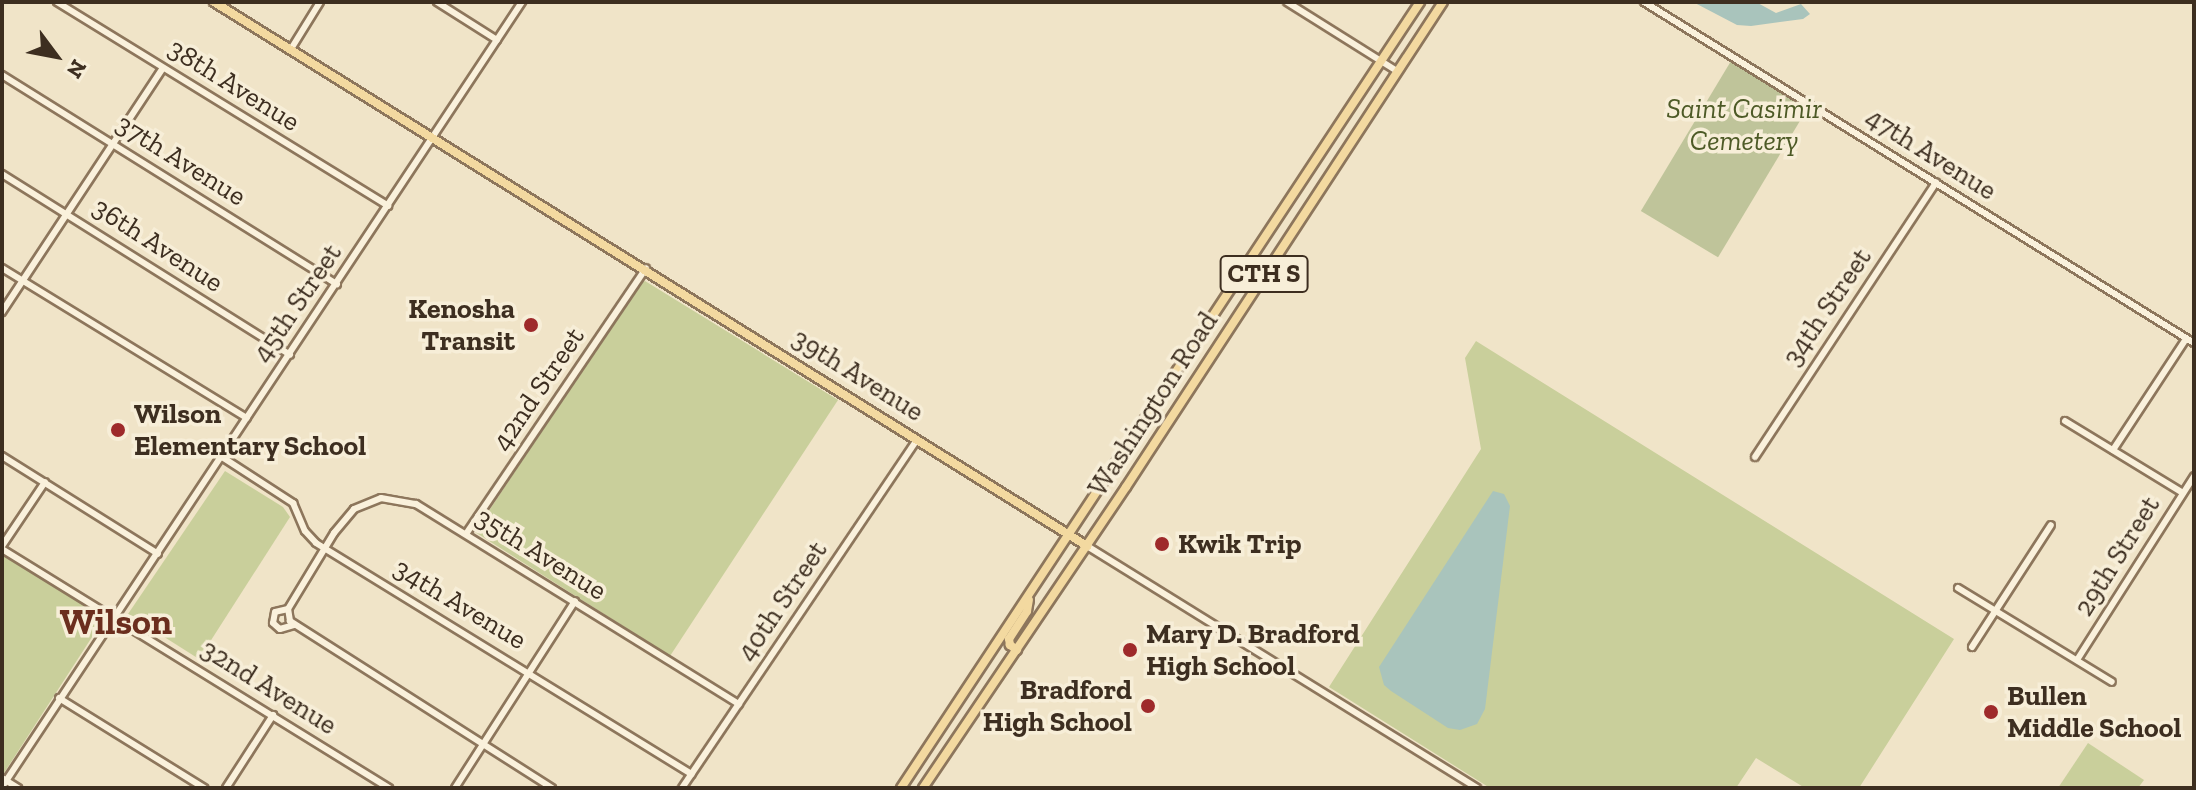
<!DOCTYPE html>
<html>
<head>
<meta charset="utf-8">
<style>
	body { margin:0 }
	#map { position:relative; width:2196px; height:790px; overflow:hidden; background:#f0e4c8; font-family:"Zilla Slab",serif }
	div>[style] { position:absolute }
	.green>* { inset:0; background:#c9cf9b }
	.cemetery>* { inset:0; background:#bfc49a; transform-origin:0 0 }
	.water>* { inset:0; background:#a9c4bc }
	.roads { filter:drop-shadow(2px 0 #8d765c) drop-shadow(-2px 0 #8d765c) drop-shadow(0 2px #8d765c) drop-shadow(0 -2px #8d765c) }
	.minor>* { height:6px; margin:-3px; padding:0 3px; transform-origin:3px; border-radius:3px; background:#faf1dc }
	.major>* { height:8px; margin:-4px; padding:0 4px; transform-origin:4px; border-radius:4px; background:#f3d9a0 }
	.dots>* { width:22px; height:22px; translate:-50% -50%; box-sizing:border-box; border:4px solid #f7eed8; border-radius:50% }
	span { translate:-50% -50%; white-space:nowrap; text-align:center; line-height:1.15; -webkit-text-stroke:7px #f7eed8; paint-order:stroke }
	.shield-label span { padding:2px 6px; background:#f7eed8; border:2px solid; border-radius:6px; -webkit-text-stroke-width:0 }
	.shield-label { font-size:26px; color:#3d2e20; font-weight:700 }
	.street-label { font-size:28px; color:#3d2e20 }
	.park-label { font-size:28px; color:#4d5a26; font-style:italic }
	.poi-label { font-size:28px; color:#3d2e20; font-weight:700 }
	.right { translate:-100% -50%; text-align:right }
	.left { translate:0 -50%; text-align:left }
	.district-label { font-size:36px; color:#6b2e1e; font-weight:700 }
	.frame { position:absolute; inset:0; border:4px solid #3d2e20; pointer-events:none }
	.north { position:absolute; left:16px; top:16px; width:80px; height:80px; -webkit-text-stroke:6px #f7eed8; paint-order:stroke; rotate:122deg; font-size:22px; font-weight:700; line-height:32px; text-align:center; color:#3d2e20 }
	.north::after { content:''; display:block; margin:auto; width:28px; height:36px; background:#3d2e20; clip-path:polygon(50% 0,100% 100%,50% 72%,0 100%) }
</style>
</head>
<body>
<div id="map">
	<div class="green">
		<i style="clip-path:polygon(645px 281px,838px 400px,670px 656px,475px 532px,638px 285px)"></i>
		<i style="clip-path:polygon(1476px 341px,1954px 639px,1859px 788px,1805px 788px,1756px 758px,1736px 788px,1490px 788px,1329px 687px,1481px 449px,1465px 358px)"></i>
		<i style="clip-path:polygon(225px 471px,283px 507px,290px 517px,199px 659px,128px 614px)"></i>
		<i style="clip-path:polygon(4px 553px,105px 617px,4px 773px,2px 556px)"></i>
		<i style="clip-path:polygon(2088px 743px,2144px 780px,2138px 788px,2058px 788px)"></i>
	</div>
	<div class="cemetery">
		<i style="left:1731px;top:61px;width:90px;height:175px;rotate:31deg"></i>
	</div>
	<div class="water">
		<i style="clip-path:polygon(1693px 2px,1756px 2px,1776px 13px,1801px 4px,1810px 14px,1803px 19px,1751px 26px,1737px 25px)"></i>
		<i style="clip-path:polygon(1493px 491px,1504px 494px,1510px 506px,1485px 709px,1477px 724px,1460px 730px,1448px 728px,1391px 691px,1384px 685px,1379px 667px)"></i>
	</div>
	<div class="roads">
		<div class="minor">
			<i style="left:57px;top:2px;width:389px;rotate:31.6deg"></i>
			<i style="left:437px;top:2px;width:71px;rotate:32.3deg"></i>
			<i style="left:1287px;top:2px;width:130px;rotate:32.1deg"></i>
			<i style="left:1644px;top:2px;width:647px;rotate:31.8deg"></i>
			<i style="left:291px;top:49px;width:55px;rotate:-58.3deg"></i>
			<i style="left:2px;top:75px;width:395px;rotate:32deg"></i>
			<i style="left:2px;top:174px;width:340px;rotate:32.1deg"></i>
			<i style="left:2px;top:268px;width:287px;rotate:31.5deg"></i>
			<i style="left:2px;top:312px;width:292px;rotate:-56.6deg"></i>
			<i style="left:2065px;top:421px;width:138px;rotate:31.4deg"></i>
			<i style="left:2113px;top:450px;width:133px;rotate:-56.7deg"></i>
			<i style="left:2px;top:456px;width:184px;rotate:32.1deg"></i>
			<i style="left:222px;top:457px;width:85px;rotate:32.9deg"></i>
			<i style="left:293px;top:503px;width:30px;rotate:67deg"></i>
			<i style="left:305px;top:531px;width:16px;rotate:47deg"></i>
			<i style="left:316px;top:543px;width:441px;rotate:31.6deg"></i>
			<i style="left:1755px;top:457px;width:329px;rotate:-56.6deg"></i>
			<i style="left:466px;top:534px;width:321px;rotate:-55.9deg"></i>
			<i style="left:2px;top:546px;width:77px;rotate:-56.1deg"></i>
			<i style="left:1087px;top:546px;width:459px;rotate:31.8deg"></i>
			<i style="left:2px;top:549px;width:455px;rotate:31.7deg"></i>
			<i style="left:1958px;top:588px;width:180px;rotate:31.4deg"></i>
			<i style="left:288px;top:609px;width:13px;rotate:167deg"></i>
			<i style="left:275px;top:612px;width:11px;rotate:100deg"></i>
			<i style="left:273px;top:623px;width:9px;rotate:41deg"></i>
			<i style="left:280px;top:629px;width:15px;rotate:-16deg"></i>
			<i style="left:1972px;top:647px;width:145px;rotate:-57.1deg"></i>
			<i style="left:2077px;top:660px;width:218px;rotate:-57.5deg"></i>
			<i style="left:59px;top:698px;width:171px;rotate:31.8deg"></i>
			<i style="left:2px;top:778px;width:19px;rotate:32deg"></i>
			<i style="left:2px;top:787px;width:942px;rotate:-56.48deg"></i>
			<i style="left:226px;top:788px;width:87px;rotate:-57.2deg"></i>
			<i style="left:455px;top:788px;width:222px;rotate:-57.3deg"></i>
			<i style="left:552px;top:788px;width:311px;rotate:-147.5deg"></i>
			<i style="left:290px;top:621px;width:12px;rotate:-99deg"></i>
			<i style="left:288px;top:609px;width:89px;rotate:-58.8deg"></i>
			<i style="left:334px;top:533px;width:31px;rotate:-50deg"></i>
			<i style="left:354px;top:509px;width:29px;rotate:-22deg"></i>
			<i style="left:381px;top:498px;width:36px;rotate:10deg"></i>
			<i style="left:416px;top:504px;width:380px;rotate:31.8deg"></i>
			<i style="left:682px;top:788px;width:420px;rotate:-56deg"></i>
		</div>
		<div class="major">
			<i style="left:214px;top:2px;width:1029px;rotate:31.93deg"></i>
			<i style="left:1017px;top:650px;width:9px;rotate:-144deg"></i>
			<i style="left:1010px;top:645px;width:6px;rotate:-99deg"></i>
			<i style="left:1009px;top:639px;width:33px;rotate:-57deg"></i>
			<i style="left:1027px;top:611px;width:11px;rotate:-80deg"></i>
			<i style="left:901px;top:788px;width:942px;rotate:-56.56deg"></i>
			<i style="left:923px;top:788px;width:363px;rotate:-56deg"></i>
			<i style="left:1126px;top:487px;width:579px;rotate:-56.83deg"></i>
		</div>
	</div>
	<div class="dots">
		<i style="left:531px;top:325px;background:#9e2a2b"></i>
		<i style="left:118px;top:430px;background:#9e2a2b"></i>
		<i style="left:1162px;top:544px;background:#9e2a2b"></i>
		<i style="left:1130px;top:650px;background:#9e2a2b"></i>
		<i style="left:1148px;top:706px;background:#9e2a2b"></i>
		<i style="left:1991px;top:712px;background:#9e2a2b"></i>
	</div>
	<div class="shield-label">
		<span style="left:1264px;top:274px">CTH S</span>
	</div>
	<div class="street-label">
		<span style="left:234px;top:85px;rotate:32deg">38th Avenue</span>
		<span style="left:1931px;top:154px;rotate:32deg">47th Avenue</span>
		<span style="left:181px;top:160px;rotate:32deg">37th Avenue</span>
		<span style="left:158px;top:245px;rotate:33deg">36th Avenue</span>
		<span style="left:297px;top:303px;rotate:-56deg">45th Street</span>
		<span style="left:1827px;top:307px;rotate:-56deg">34th Street</span>
		<span style="left:858px;top:375px;rotate:32deg">39th Avenue</span>
		<span style="left:538px;top:389px;rotate:-56deg">42nd Street</span>
		<span style="left:1153px;top:404px;rotate:-57deg">Washington Road</span>
		<span style="left:541px;top:554px;rotate:32deg">35th Avenue</span>
		<span style="left:2117px;top:556px;rotate:-58deg">29th Street</span>
		<span style="left:782px;top:601px;rotate:-56deg">40th Street</span>
		<span style="left:460px;top:604px;rotate:31deg">34th Avenue</span>
		<span style="left:269px;top:687px;rotate:32deg">32nd Avenue</span>
	</div>
	<div class="park-label">
		<span style="left:1744px;top:125px">Saint Casimir<br>Cemetery</span>
	</div>
	<div class="poi-label">
		<span class="right" style="left:515px;top:325px">Kenosha<br>Transit</span>
		<span class="left" style="left:134px;top:430px">Wilson<br>Elementary School</span>
		<span class="left" style="left:1178px;top:544px">Kwik Trip</span>
		<span class="left" style="left:1146px;top:650px">Mary D. Bradford<br>High School</span>
		<span class="right" style="left:1132px;top:706px">Bradford<br>High School</span>
		<span class="left" style="left:2007px;top:712px">Bullen<br>Middle School</span>
	</div>
	<div class="district-label">
		<span style="left:116px;top:622px">Wilson</span>
	</div>
	<div class="frame"></div>
	<div class="north">N</div>
</div>
</body>
</html>
